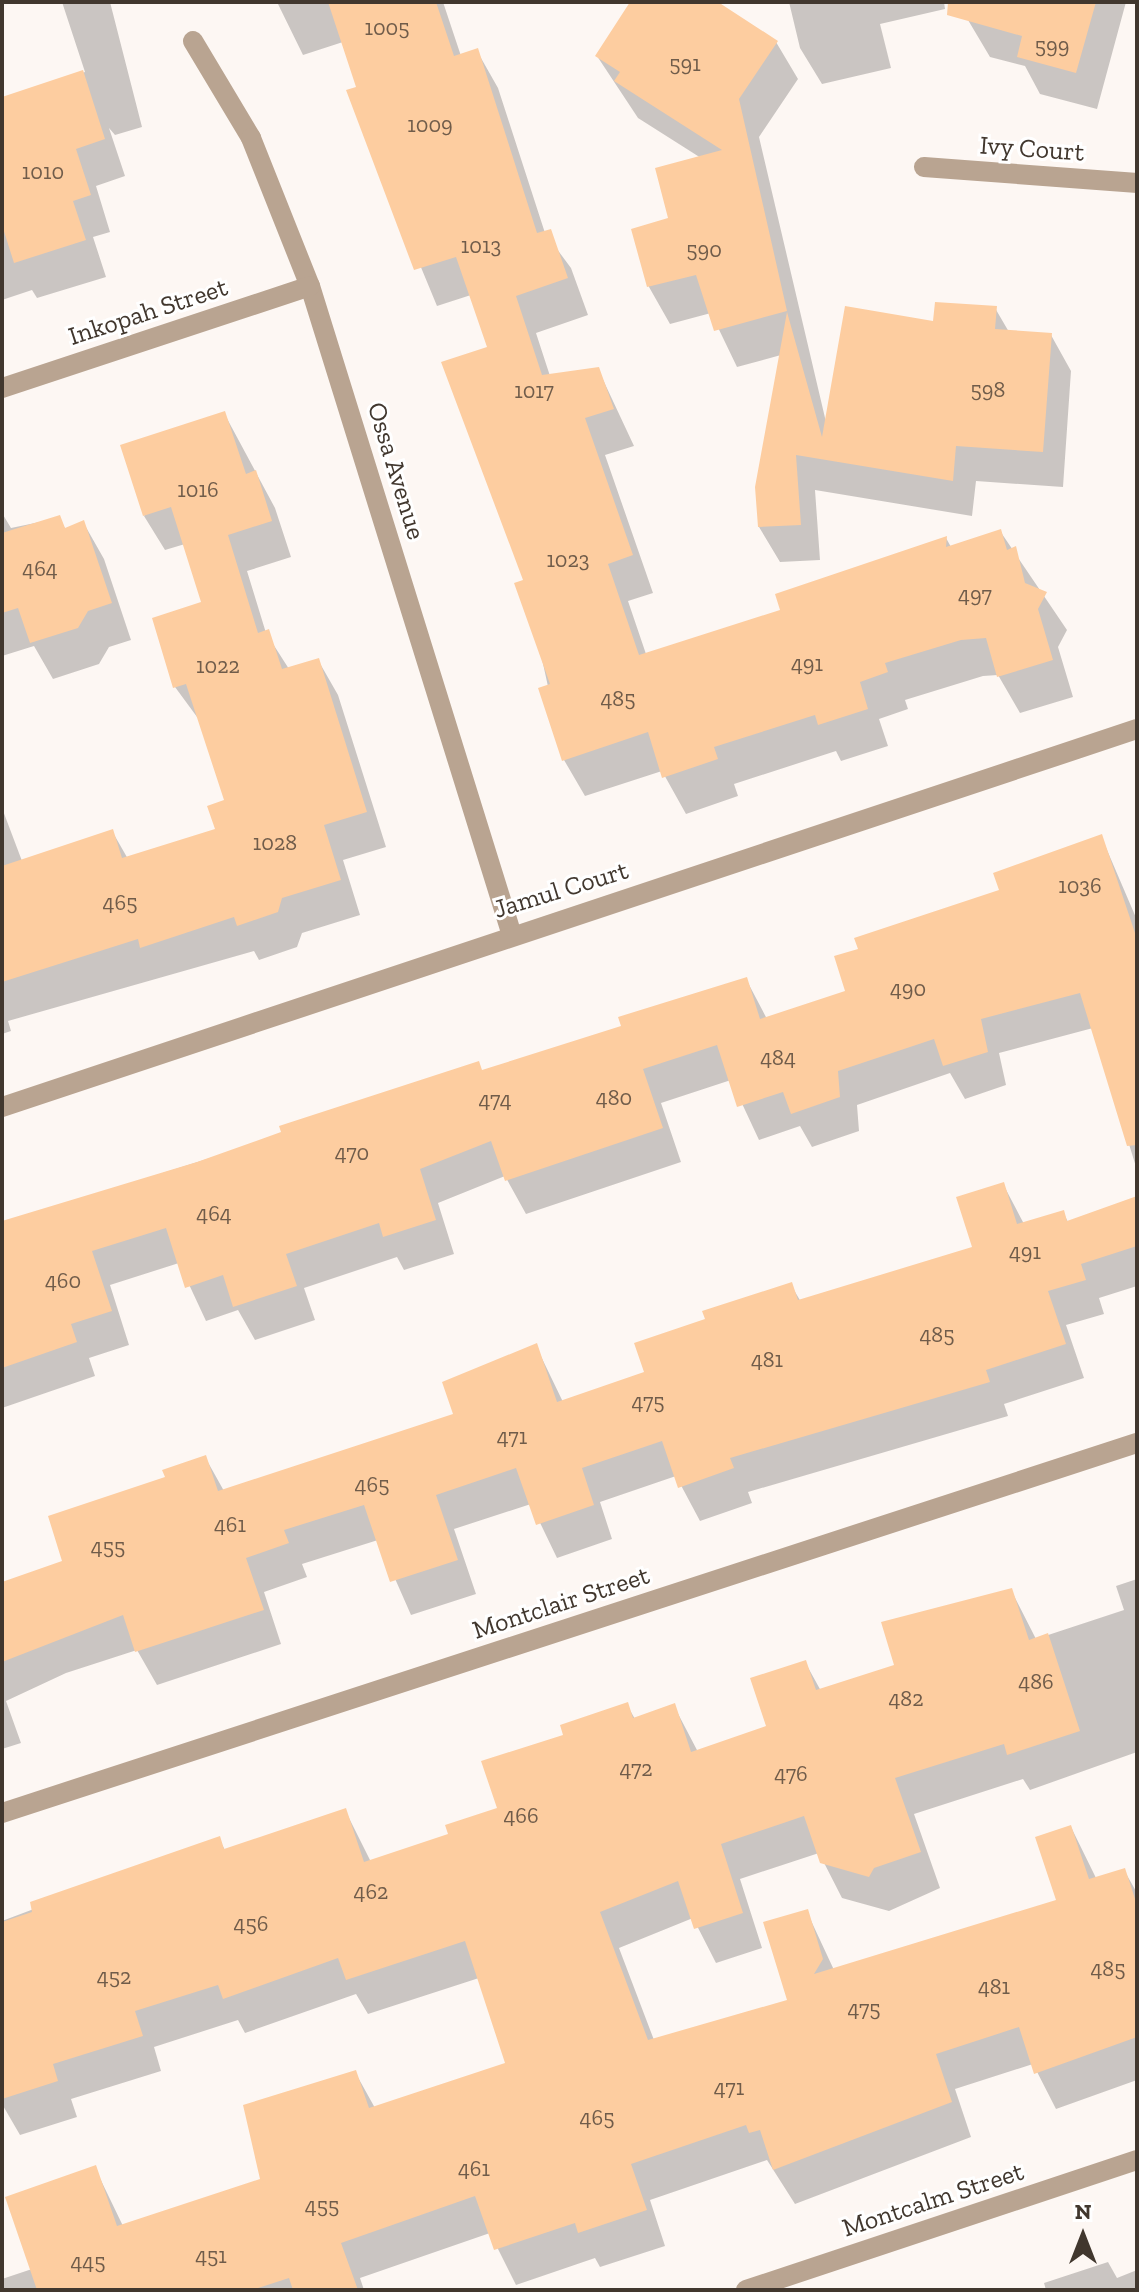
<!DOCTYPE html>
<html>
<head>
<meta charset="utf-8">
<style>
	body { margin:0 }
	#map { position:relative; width:1139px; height:2292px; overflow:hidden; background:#fdf7f3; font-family:"Zilla Slab",serif }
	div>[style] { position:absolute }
	.shadow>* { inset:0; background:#0003 }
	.building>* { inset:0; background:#fdcda0 }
	.street>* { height:20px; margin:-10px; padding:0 10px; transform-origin:10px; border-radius:10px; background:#b9a491 }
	span { translate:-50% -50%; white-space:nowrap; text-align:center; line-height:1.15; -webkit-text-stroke:6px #fff; paint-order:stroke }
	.number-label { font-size:22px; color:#705c4a }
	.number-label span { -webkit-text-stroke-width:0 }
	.street-label { font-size:26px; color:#41372e }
	.frame { position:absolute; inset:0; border:4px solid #41372e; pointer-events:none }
	.north { position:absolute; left:1043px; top:2196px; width:80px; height:80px; -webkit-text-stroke:6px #fff; paint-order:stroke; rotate:0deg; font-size:22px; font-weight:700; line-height:32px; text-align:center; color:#41372e }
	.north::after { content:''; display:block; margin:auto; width:28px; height:36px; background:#41372e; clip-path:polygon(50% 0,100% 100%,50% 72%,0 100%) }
</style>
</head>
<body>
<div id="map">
	<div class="shadow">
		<i style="clip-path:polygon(62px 2px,110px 2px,142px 127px,115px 135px,109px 128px,125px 176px,96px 186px,110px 232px,93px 237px,106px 277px,37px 298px,32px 290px,2px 300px,2px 100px,85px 72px)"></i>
		<i style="clip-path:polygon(277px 2px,443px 2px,461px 56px,477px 51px,498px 88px,545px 233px,571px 268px,588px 315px,536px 333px,550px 376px,598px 369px,634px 446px,605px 455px,653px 593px,628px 601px,646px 654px,782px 611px,946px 538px,951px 547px,1000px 531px,1067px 630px,1058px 647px,1073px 697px,1020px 713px,998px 675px,983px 676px,905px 700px,908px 709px,879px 719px,888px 746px,841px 761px,836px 751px,734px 784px,738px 796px,686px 814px,662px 771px,585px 796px,564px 760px,525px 581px,490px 349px,471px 295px,437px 306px,348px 91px,358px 88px,343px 42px,303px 55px)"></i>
		<i style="clip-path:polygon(632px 2px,714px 2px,776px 42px,798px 79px,759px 137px,826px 422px,935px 324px,995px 308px,1009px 332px,1051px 335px,1071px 371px,1063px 487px,976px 481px,972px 516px,815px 490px,820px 560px,780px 562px,759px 527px,781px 355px,737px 367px,711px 313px,670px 324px,649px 287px,633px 230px,671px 220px,701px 158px,638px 118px,597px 56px)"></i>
		<i style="clip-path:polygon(789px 2px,944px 2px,945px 9px,880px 24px,891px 68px,822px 84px,800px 48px)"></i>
		<i style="clip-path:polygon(973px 2px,1126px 2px,1097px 109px,1040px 94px,1025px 66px,990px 57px,968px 20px)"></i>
		<i style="clip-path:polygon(224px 413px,275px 508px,291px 557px,247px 571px,266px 633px,289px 669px,318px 660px,338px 695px,386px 847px,343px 860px,360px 915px,302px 933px,297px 947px,259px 960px,254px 951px,8px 1021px,11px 1031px,2px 1034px,2px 808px,22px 861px,112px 831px,128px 859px,218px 831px,226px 802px,200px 721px,175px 687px,204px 604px,185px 544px,165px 550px,144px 516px)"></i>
		<i style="clip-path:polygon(2px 513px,11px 528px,59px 518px,66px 530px,83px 522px,104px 559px,131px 640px,109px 647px,99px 664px,53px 679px,34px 646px,2px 656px)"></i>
		<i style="clip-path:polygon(1101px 836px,1137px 920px,1137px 1170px,1093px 1028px,999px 1053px,1006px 1085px,965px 1099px,950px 1073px,857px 1105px,859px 1131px,812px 1147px,800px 1126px,759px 1140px,731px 1080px,661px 1103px,681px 1162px,526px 1214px,505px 1176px,438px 1203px,454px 1254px,404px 1270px,397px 1257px,304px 1288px,315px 1320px,255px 1340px,238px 1310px,206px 1321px,179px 1263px,110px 1285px,129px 1345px,89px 1358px,95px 1376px,2px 1408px,2px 1224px,623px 1027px,746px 979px,767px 1019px,848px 993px,860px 950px,1001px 891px)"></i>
		<i style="clip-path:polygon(1003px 1184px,1024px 1224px,1063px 1212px,1068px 1222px,1137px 1198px,1137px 1286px,1099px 1298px,1104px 1314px,1066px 1325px,1084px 1378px,1004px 1404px,1008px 1416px,748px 1492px,752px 1503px,700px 1521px,676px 1476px,600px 1502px,612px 1539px,557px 1558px,531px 1504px,454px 1529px,476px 1594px,411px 1615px,378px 1540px,302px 1564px,307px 1577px,264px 1592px,281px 1644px,157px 1685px,137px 1650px,66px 1673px,6px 1701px,21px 1743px,2px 1749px,2px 1585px,65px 1562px,167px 1479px,205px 1457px,224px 1491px,455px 1415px,536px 1346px,563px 1402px,646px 1374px,707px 1320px,791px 1285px,801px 1302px,974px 1248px)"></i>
		<i style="clip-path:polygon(1137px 1579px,1137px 1752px,1030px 1790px,1023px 1779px,914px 1814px,940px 1888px,889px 1911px,842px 1898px,819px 1853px,740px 1879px,762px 1948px,716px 1963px,693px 1918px,619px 1948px,654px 2040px,789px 2001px,807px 1912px,834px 1970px,1058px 1901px,1071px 1827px,1096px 1878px,1124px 1870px,1137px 1893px,1137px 2080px,1056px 2109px,1033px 2064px,955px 2089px,971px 2137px,795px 2204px,767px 2160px,650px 2200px,665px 2246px,600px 2267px,595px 2258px,516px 2285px,490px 2233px,360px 2278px,364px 2290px,2px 2290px,2px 2279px,32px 2269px,95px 2168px,123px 2226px,263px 2180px,355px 2072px,375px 2108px,507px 2065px,479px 1978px,368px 2014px,356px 1994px,245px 2033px,238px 2020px,154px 2047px,161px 2071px,71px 2099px,77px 2117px,20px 2135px,2px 2104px,2px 1921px,219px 1839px,225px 1850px,345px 1810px,371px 1862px,451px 1836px,499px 1809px,566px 1736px,627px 1705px,635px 1719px,674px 1706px,698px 1752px,769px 1728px,805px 1662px,821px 1691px,897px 1666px,883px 1624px,1011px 1590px,1036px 1639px,1124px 1610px,1116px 1586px)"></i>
		<i style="clip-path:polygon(1108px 2262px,1117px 2278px,1137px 2270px,1137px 2290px,1046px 2290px,1044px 2283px)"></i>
	</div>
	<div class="building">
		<i style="clip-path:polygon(328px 2px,436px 2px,454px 56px,478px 48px,537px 233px,551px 229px,568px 278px,516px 296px,542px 375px,599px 367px,614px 409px,585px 418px,633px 555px,608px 564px,639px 655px,780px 610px,775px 594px,947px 536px,946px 547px,1001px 529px,1007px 550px,1016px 546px,1025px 583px,1047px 592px,1038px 609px,1053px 660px,997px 677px,986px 638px,961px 640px,885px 663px,888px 672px,860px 682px,868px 709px,818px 725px,815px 715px,714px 747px,718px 759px,662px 778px,648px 732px,562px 761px,538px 688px,550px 684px,514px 583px,523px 580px,441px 362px,487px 347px,456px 257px,414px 270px,346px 90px,356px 87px)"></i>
		<i style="clip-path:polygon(630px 2px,718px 2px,778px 41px,739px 99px,787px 311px,714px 331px,696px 275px,647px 287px,631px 229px,668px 218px,655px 168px,722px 150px,614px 81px,620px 72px,595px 56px)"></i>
		<i style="clip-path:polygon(948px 2px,1096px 2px,1076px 73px,1017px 57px,1022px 36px,947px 15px)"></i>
		<i style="clip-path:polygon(83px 70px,105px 139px,76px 149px,91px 195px,73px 201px,86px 240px,14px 263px,2px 225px,2px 97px)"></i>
		<i style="clip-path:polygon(935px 302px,997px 306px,995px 329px,1052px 333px,1043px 452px,956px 446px,953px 481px,796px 455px,801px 525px,758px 527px,755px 487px,787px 312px,822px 437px,845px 306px,933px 321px)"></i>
		<i style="clip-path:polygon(225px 411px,246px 474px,256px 470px,272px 521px,228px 535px,258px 633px,269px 629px,282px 669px,319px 658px,367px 812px,324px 825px,341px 880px,282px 898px,278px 912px,237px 926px,234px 917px,140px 948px,138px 939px,2px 982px,2px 866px,113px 829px,122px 858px,215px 829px,207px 806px,224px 800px,186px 684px,173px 688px,152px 618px,201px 602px,171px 507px,143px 516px,120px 445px)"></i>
		<i style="clip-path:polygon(60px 515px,65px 528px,84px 520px,112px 603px,88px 611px,78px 628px,30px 643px,18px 608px,2px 613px,2px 533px)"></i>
		<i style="clip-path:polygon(1102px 834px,1137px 939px,1137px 1145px,1127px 1146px,1080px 993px,981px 1019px,988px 1052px,943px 1066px,934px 1039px,838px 1071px,840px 1097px,791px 1114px,783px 1092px,737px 1107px,717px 1045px,643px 1069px,663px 1128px,505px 1181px,491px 1141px,420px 1169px,436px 1220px,383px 1237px,379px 1223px,286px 1254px,297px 1286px,233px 1307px,223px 1275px,185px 1288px,166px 1228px,92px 1251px,112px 1311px,71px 1324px,77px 1342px,2px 1368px,2px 1221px,197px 1162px,281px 1132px,279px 1126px,479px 1061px,482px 1070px,621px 1026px,618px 1017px,747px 977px,760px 1019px,845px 991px,834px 956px,858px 949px,854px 938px,999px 890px,993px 873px)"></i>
		<i style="clip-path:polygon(1004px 1182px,1017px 1224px,1064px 1210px,1067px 1221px,1137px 1196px,1137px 1246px,1081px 1264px,1086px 1280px,1048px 1291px,1066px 1344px,986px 1370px,990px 1382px,730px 1458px,734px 1468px,678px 1488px,662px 1441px,582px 1468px,594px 1505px,536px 1525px,516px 1468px,436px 1495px,458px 1560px,390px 1582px,364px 1505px,284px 1530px,289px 1543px,246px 1558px,264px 1610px,135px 1652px,123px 1615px,2px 1662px,2px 1582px,62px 1561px,48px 1516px,165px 1477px,162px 1470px,206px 1455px,218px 1491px,453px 1414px,442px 1382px,537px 1343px,557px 1402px,644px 1372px,634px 1343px,705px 1319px,702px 1311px,792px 1282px,798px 1300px,972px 1247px,956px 1197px)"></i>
		<i style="clip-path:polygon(1012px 1588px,1029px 1640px,1048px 1633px,1080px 1731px,1007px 1755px,1004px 1744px,895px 1778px,921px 1852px,874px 1868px,869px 1877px,820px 1863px,804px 1816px,721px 1844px,743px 1913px,694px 1929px,678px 1881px,600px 1912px,648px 2040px,787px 2000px,763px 1922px,808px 1909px,823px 1959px,814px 1974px,1056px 1900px,1035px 1837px,1071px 1825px,1089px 1879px,1125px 1868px,1137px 1905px,1137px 2037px,1034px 2074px,1019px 2027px,936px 2054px,952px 2102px,773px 2170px,760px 2130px,749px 2133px,746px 2125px,631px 2164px,647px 2210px,578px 2233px,575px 2223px,494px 2250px,475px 2196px,341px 2243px,358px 2290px,293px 2290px,289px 2278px,252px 2290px,37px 2290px,5px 2197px,96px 2165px,117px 2226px,260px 2179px,243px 2105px,356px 2070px,369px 2108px,505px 2063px,465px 1941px,346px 1980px,338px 1958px,223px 1999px,218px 1985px,135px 2011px,143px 2036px,53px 2064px,58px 2081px,2px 2099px,2px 1922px,32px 1912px,30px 1902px,220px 1836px,224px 1849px,346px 1808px,364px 1862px,448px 1834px,445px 1825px,497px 1808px,481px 1761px,563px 1735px,560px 1725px,628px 1702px,633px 1718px,675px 1703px,691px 1752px,766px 1726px,750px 1678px,806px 1660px,816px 1690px,894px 1665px,881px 1622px)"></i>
	</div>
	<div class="street">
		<i style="left:193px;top:41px;width:113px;rotate:59.1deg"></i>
		<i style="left:251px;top:138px;width:159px;rotate:68.3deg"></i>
		<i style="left:310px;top:286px;width:677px;rotate:72.72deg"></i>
		<i style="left:924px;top:167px;width:214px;rotate:4.3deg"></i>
		<i style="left:2px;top:388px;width:324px;rotate:-18.3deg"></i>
		<i style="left:2px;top:1107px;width:1196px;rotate:-18.42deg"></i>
		<i style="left:2px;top:1813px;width:1194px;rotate:-18.06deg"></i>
		<i style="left:746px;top:2290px;width:412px;rotate:-18.4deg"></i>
	</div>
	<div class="number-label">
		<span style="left:387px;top:28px">1005</span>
		<span style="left:1052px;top:46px">599</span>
		<span style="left:685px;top:64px">591</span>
		<span style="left:430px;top:125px">1009</span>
		<span style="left:43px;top:172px">1010</span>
		<span style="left:481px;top:246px">1013</span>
		<span style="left:704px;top:250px">590</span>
		<span style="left:988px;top:390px">598</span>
		<span style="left:534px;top:391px">1017</span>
		<span style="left:198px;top:490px">1016</span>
		<span style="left:568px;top:560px">1023</span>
		<span style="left:40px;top:569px">464</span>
		<span style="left:975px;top:595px">497</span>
		<span style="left:807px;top:664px">491</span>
		<span style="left:218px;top:666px">1022</span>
		<span style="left:618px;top:699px">485</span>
		<span style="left:275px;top:843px">1028</span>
		<span style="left:1080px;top:886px">1036</span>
		<span style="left:120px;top:903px">465</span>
		<span style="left:908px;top:989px">490</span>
		<span style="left:778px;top:1058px">484</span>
		<span style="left:614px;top:1098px">480</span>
		<span style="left:495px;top:1100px">474</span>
		<span style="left:352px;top:1153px">470</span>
		<span style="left:214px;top:1214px">464</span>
		<span style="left:1025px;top:1252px">491</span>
		<span style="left:63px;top:1281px">460</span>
		<span style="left:937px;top:1335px">485</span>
		<span style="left:767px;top:1360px">481</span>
		<span style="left:648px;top:1402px">475</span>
		<span style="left:512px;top:1437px">471</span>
		<span style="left:372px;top:1485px">465</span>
		<span style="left:230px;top:1525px">461</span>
		<span style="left:108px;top:1547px">455</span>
		<span style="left:1036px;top:1682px">486</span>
		<span style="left:906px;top:1699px">482</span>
		<span style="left:636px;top:1769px">472</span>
		<span style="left:791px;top:1774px">476</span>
		<span style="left:521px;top:1816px">466</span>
		<span style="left:371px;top:1892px">462</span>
		<span style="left:251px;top:1924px">456</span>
		<span style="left:1108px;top:1969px">485</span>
		<span style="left:114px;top:1977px">452</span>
		<span style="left:994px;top:1987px">481</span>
		<span style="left:864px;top:2009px">475</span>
		<span style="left:729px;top:2088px">471</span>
		<span style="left:597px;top:2118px">465</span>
		<span style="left:474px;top:2169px">461</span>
		<span style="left:322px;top:2206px">455</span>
		<span style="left:211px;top:2256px">451</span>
		<span style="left:88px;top:2262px">445</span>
	</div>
	<div class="street-label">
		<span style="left:1032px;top:149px;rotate:4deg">Ivy Court</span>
		<span style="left:148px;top:312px;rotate:-18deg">Inkopah Street</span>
		<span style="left:396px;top:471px;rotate:73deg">Ossa Avenue</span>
		<span style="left:561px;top:890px;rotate:-17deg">Jamul Court</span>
		<span style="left:561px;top:1603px;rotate:-18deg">Montclair Street</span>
		<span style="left:933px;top:2200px;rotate:-18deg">Montcalm Street</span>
	</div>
	<div class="frame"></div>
	<div class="north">N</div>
</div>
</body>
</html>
